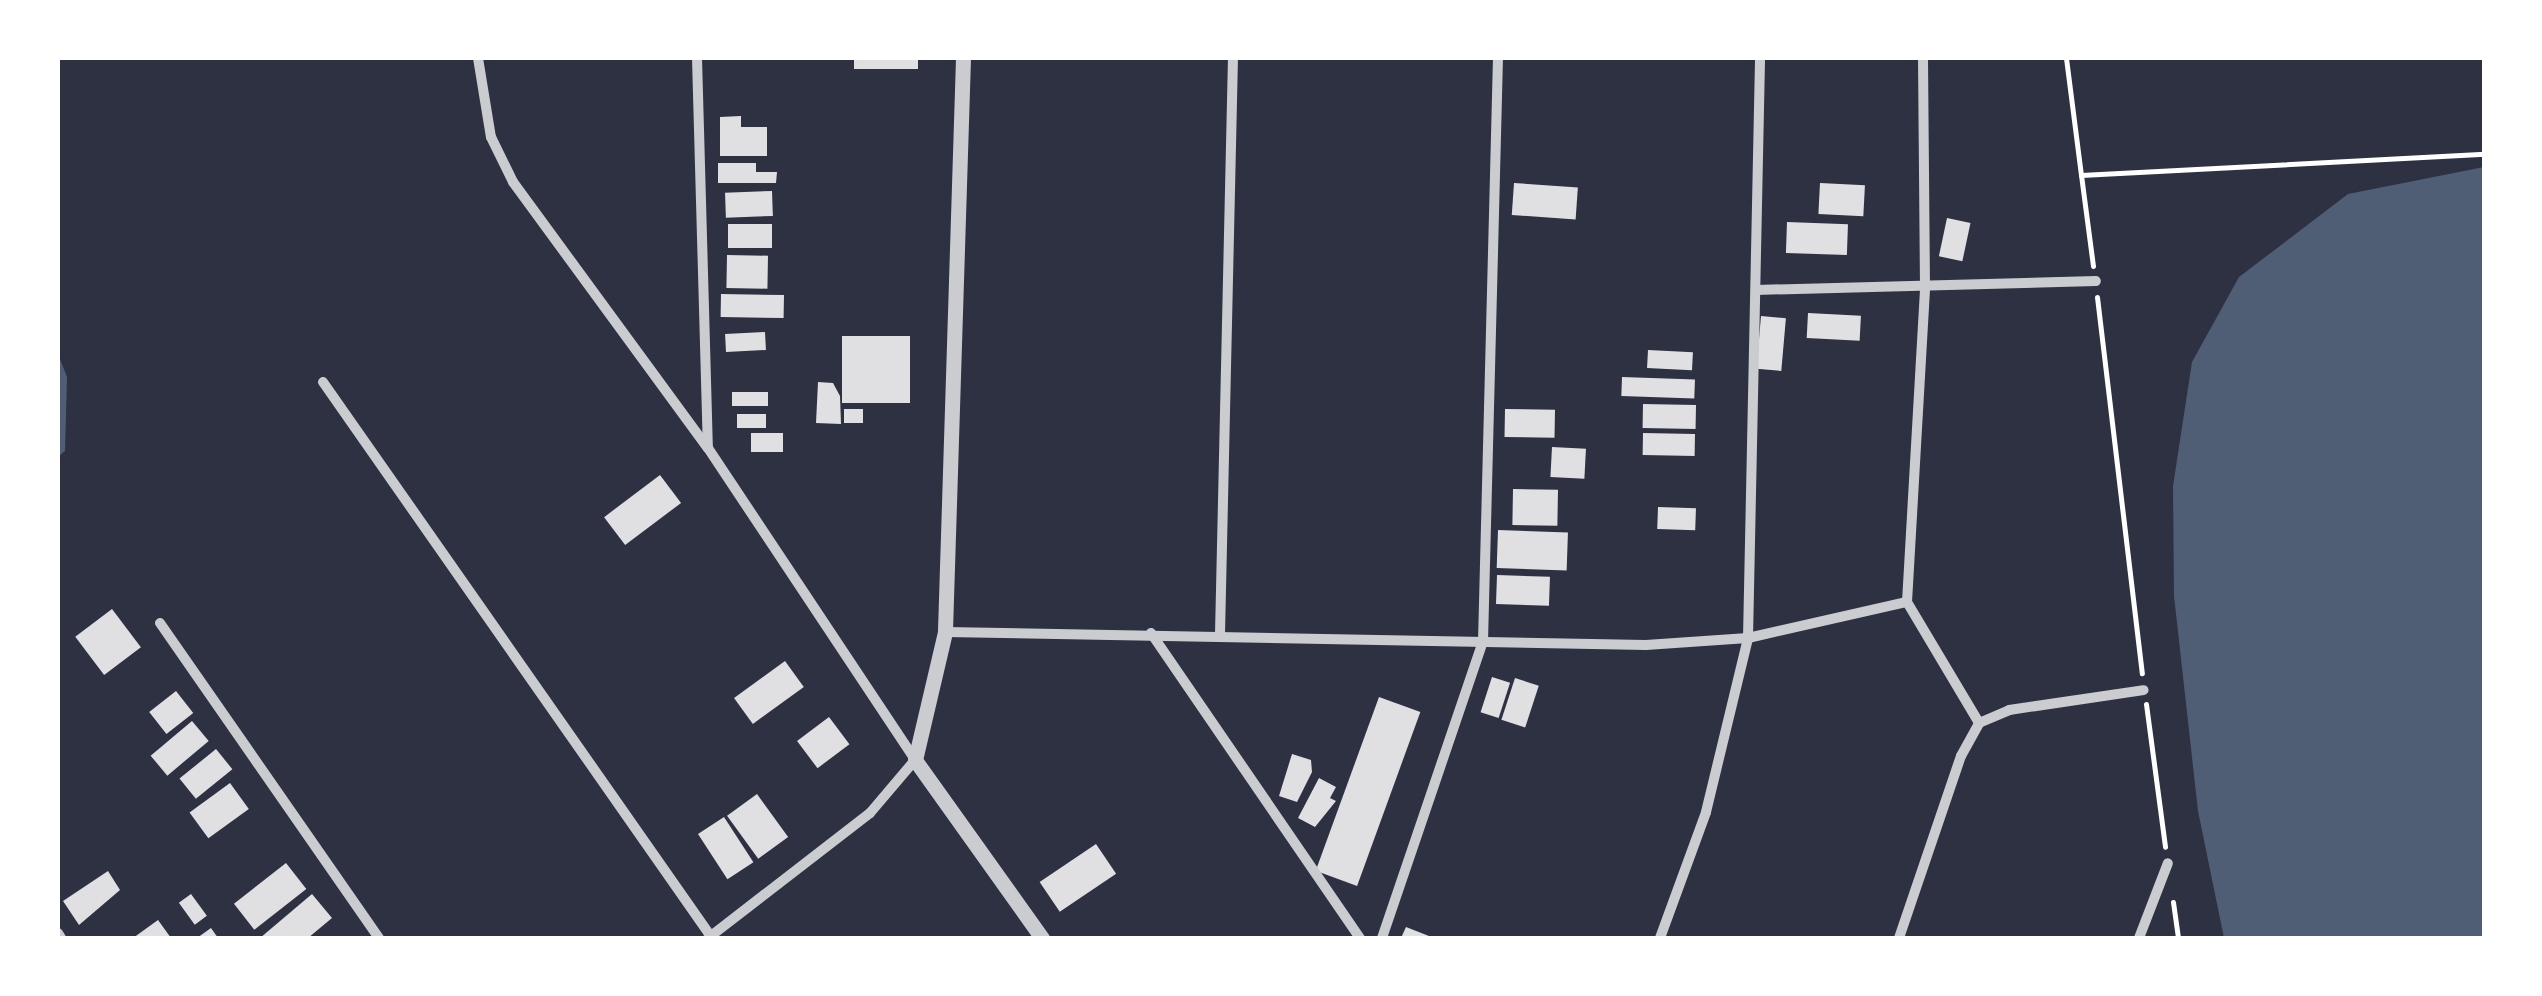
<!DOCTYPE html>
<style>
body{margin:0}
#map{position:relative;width:2542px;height:996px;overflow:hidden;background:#2d3142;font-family:"DejaVu Sans",sans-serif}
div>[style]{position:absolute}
.water>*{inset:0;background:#4f5d75}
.building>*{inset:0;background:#e0e0e3;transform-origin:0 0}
.path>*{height:5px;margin:-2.5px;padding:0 2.5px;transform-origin:2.5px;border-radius:2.5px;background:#fff}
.minor>*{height:10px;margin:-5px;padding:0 5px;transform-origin:5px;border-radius:5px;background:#caccd0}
.tertiary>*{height:15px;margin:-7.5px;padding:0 7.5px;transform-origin:7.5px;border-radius:7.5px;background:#caccd0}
span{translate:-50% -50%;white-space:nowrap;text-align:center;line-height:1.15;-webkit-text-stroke:8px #fff;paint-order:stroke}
.frame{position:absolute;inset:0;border:60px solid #fff;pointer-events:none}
</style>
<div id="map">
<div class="water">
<i style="clip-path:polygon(2484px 167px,2484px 938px,2224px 938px,2198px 811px,2174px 596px,2173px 486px,2192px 362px,2239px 277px,2348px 194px)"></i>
<i style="clip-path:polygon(58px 354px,67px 377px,65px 451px,58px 457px)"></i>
</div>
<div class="building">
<i style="left:854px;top:58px;width:64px;height:11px"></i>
<i style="clip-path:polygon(741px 116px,741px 127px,767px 127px,767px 156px,720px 156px,720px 117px)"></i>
<i style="clip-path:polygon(718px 163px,756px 163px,756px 172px,777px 172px,776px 183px,718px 183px)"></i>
<i style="left:1514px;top:183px;width:64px;height:32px;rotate:4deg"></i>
<i style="left:1820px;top:183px;width:45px;height:31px;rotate:3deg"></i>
<i style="left:772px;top:191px;width:25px;height:47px;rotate:88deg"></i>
<i style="left:1947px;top:218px;width:24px;height:39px;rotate:12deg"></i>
<i style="left:1787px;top:222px;width:61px;height:31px;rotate:2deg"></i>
<i style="left:728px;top:224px;width:44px;height:24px"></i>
<i style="left:727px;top:255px;width:41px;height:33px;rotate:1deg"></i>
<i style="left:721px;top:294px;width:63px;height:23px;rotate:1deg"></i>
<i style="left:1808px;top:313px;width:53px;height:25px;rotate:3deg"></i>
<i style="left:1761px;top:316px;width:25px;height:53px;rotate:5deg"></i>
<i style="left:765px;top:332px;width:18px;height:40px;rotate:87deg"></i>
<i style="left:842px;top:336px;width:68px;height:67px"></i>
<i style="left:1648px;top:350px;width:45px;height:18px;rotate:3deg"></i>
<i style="left:1622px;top:377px;width:73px;height:19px;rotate:2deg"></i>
<i style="clip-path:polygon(818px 382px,833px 383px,840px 396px,841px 424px,816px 423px)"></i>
<i style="left:732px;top:392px;width:36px;height:14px"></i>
<i style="left:1643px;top:404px;width:53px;height:24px;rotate:1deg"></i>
<i style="left:844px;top:409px;width:19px;height:14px"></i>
<i style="left:1505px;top:409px;width:50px;height:28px;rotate:1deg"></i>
<i style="left:737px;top:414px;width:29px;height:14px"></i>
<i style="left:783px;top:433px;width:19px;height:32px;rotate:90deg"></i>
<i style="left:1643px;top:433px;width:52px;height:22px;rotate:1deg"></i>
<i style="left:1552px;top:447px;width:34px;height:30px;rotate:3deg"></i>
<i style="left:660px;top:475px;width:35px;height:70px;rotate:53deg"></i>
<i style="left:1513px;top:489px;width:45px;height:36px;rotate:1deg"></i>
<i style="left:1658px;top:507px;width:38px;height:22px;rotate:2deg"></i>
<i style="left:1498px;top:530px;width:70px;height:38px;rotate:2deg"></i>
<i style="left:1497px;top:575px;width:53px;height:29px;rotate:2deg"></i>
<i style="left:112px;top:609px;width:48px;height:46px;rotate:53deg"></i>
<i style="left:785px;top:661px;width:32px;height:63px;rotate:54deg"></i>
<i style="left:1492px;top:677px;width:19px;height:37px;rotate:18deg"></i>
<i style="left:1515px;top:678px;width:25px;height:44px;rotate:18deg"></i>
<i style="left:176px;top:691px;width:28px;height:34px;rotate:52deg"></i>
<i style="left:1379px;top:697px;width:44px;height:185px;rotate:20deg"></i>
<i style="left:829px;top:717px;width:34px;height:40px;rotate:53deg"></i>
<i style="left:192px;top:721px;width:26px;height:54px;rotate:50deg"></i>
<i style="left:216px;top:749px;width:26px;height:47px;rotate:51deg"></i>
<i style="clip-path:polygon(1292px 754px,1311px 760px,1312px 772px,1297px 802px,1279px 796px)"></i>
<i style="clip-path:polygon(1319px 778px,1336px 787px,1330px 798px,1336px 801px,1315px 827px,1298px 818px)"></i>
<i style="left:230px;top:783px;width:32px;height:50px;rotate:54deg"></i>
<i style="left:757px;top:794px;width:53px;height:37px;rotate:54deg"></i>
<i style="left:724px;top:817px;width:54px;height:31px;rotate:57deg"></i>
<i style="left:1096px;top:844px;width:36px;height:68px;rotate:56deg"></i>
<i style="left:286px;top:863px;width:33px;height:66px;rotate:52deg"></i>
<i style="clip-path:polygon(108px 871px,120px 890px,79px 925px,63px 901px)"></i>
<i style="left:191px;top:894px;width:27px;height:15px;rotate:54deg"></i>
<i style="clip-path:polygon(312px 894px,332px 918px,308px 938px,260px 938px)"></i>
<i style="clip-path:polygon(158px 920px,171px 938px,133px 938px)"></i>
<i style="clip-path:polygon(1406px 927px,1434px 938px,1401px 938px)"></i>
<i style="clip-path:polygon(211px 928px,218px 938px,197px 938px)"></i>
</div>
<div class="path">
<i style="left:2066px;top:58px;width:118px;rotate:82.7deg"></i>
<i style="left:2093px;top:266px;width:92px;rotate:-97.5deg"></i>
<i style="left:2081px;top:175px;width:404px;rotate:-3deg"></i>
<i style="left:2097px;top:297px;width:379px;rotate:83.2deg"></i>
<i style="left:2146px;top:704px;width:144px;rotate:82.4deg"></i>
<i style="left:2173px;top:902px;width:36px;rotate:82deg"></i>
</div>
<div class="minor">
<i style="left:478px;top:58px;width:80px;rotate:80.7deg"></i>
<i style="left:491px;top:137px;width:50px;rotate:63.9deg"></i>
<i style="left:513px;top:182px;width:330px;rotate:53.8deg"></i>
<i style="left:708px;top:448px;width:374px;rotate:56.4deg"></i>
<i style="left:915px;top:760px;width:70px;rotate:130.3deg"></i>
<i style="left:870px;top:813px;width:205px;rotate:142.3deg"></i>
<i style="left:697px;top:58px;width:388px;rotate:88.4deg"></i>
<i style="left:1756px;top:290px;width:340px;rotate:-1.5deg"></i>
<i style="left:323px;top:382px;width:679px;rotate:55.02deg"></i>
<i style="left:1907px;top:602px;width:315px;rotate:-86.7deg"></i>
<i style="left:1925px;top:288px;width:230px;rotate:-90.5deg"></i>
<i style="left:1907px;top:602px;width:141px;rotate:59.2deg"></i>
<i style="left:160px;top:623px;width:384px;rotate:55.2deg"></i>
<i style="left:945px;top:632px;width:701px;rotate:1.06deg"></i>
<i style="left:1646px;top:645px;width:102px;rotate:-3.9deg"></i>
<i style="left:1748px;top:638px;width:163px;rotate:-12.8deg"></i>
<i style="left:1151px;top:633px;width:370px;rotate:55.6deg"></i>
<i style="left:1220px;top:634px;width:576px;rotate:-88.71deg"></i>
<i style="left:58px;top:933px;width:6px;rotate:59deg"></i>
<i style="left:1382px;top:938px;width:313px;rotate:-71.2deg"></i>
<i style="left:1483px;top:642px;width:584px;rotate:-88.53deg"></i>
<i style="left:1660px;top:938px;width:134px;rotate:-69.9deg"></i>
<i style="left:1706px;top:812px;width:179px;rotate:-76.4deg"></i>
<i style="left:1748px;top:638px;width:580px;rotate:-88.81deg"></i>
<i style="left:1899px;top:938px;width:192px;rotate:-71.2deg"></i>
<i style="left:1961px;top:756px;width:38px;rotate:-61deg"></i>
<i style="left:1979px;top:723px;width:33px;rotate:-23deg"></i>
<i style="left:2009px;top:710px;width:136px;rotate:-8.4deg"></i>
<i style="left:2139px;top:938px;width:80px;rotate:-68.9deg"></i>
</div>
<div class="tertiary">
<i style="left:963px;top:58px;width:574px;rotate:91.8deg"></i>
<i style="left:945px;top:632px;width:131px;rotate:103.2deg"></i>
<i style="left:915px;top:760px;width:219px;rotate:54.5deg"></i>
</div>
<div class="frame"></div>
</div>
